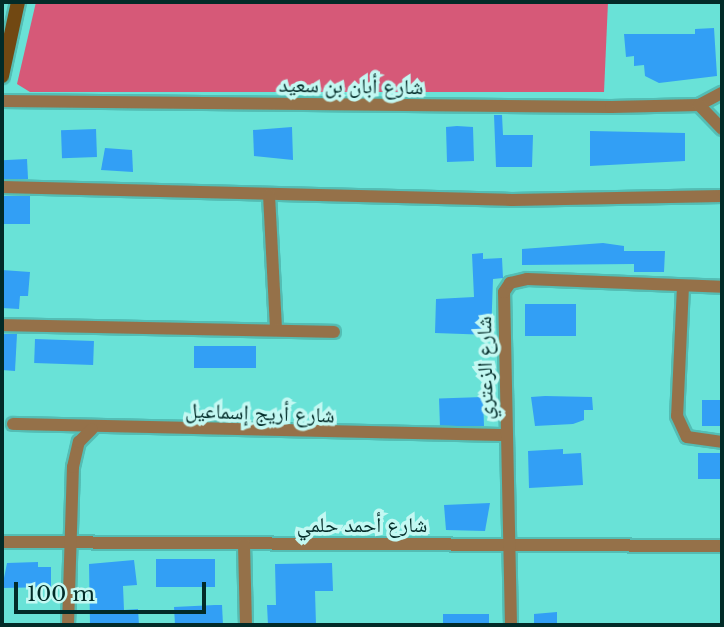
<!DOCTYPE html>
<meta charset="utf-8">
<style>
body{margin:0}
#map{position:relative;width:724px;height:627px;overflow:hidden;background:#69e2d7;font-family:"Libre Baskerville","Noto Naskh Arabic",serif}
div>[style]{position:absolute}
.forest>*{inset:0;background:#d65978}
.building>*{inset:0;background:#329ff5;transform-origin:0 0}
.roads{filter:drop-shadow(2px 0 #54bdb4) drop-shadow(-2px 0 #54bdb4) drop-shadow(0 2px #54bdb4) drop-shadow(0 -2px #54bdb4)}
.street>*{height:12px;margin:-6px;padding:0 6px;transform-origin:6px;border-radius:6px;background:#957149}
.secondary>*{height:14px;margin:-7px;padding:0 7px;transform-origin:7px;border-radius:7px;background:#714812}
span{translate:-50% -50%;white-space:nowrap;text-align:center;line-height:1.15;-webkit-text-stroke:7px #c3f8f2;paint-order:stroke}
.street-label{font-size:21px;color:#022b28}
.frame{position:absolute;inset:0;border:4px solid #022b28;pointer-events:none}
.scale{position:absolute;left:14px;top:582px;width:192px;height:32px;box-sizing:border-box;border:4px solid #022b28;border-top:0;padding-left:9px;font-size:21px;line-height:24px;white-space:nowrap;color:#022b28;-webkit-text-stroke:5px #c3f8f2;paint-order:stroke}
</style>
<div id="map">
<div class="forest">
<i style="clip-path:polygon(36px 2px,608px 2px,604px 92px,30px 92px,17px 84px)"></i>
</div>
<div class="building">
<i style="clip-path:polygon(714px 28px,717px 76px,659px 83px,645px 76px,644px 65px,634px 66px,634px 56px,626px 57px,624px 34px,695px 34px,695px 29px)"></i>
<i style="clip-path:polygon(494px 115px,502px 115px,503px 135px,533px 135px,532px 167px,496px 167px)"></i>
<i style="clip-path:polygon(457px 126px,473px 127px,474px 161px,447px 162px,446px 127px)"></i>
<i style="clip-path:polygon(292px 127px,293px 160px,254px 156px,253px 130px)"></i>
<i style="left:96px;top:129px;width:28px;height:35px;rotate:88deg"></i>
<i style="clip-path:polygon(590px 131px,685px 133px,685px 161px,590px 166px)"></i>
<i style="clip-path:polygon(105px 148px,132px 150px,133px 172px,101px 170px)"></i>
<i style="left:27px;top:159px;width:20px;height:25px;rotate:87deg"></i>
<i style="left:2px;top:196px;width:28px;height:28px"></i>
<i style="clip-path:polygon(603px 243px,624px 246px,624px 251px,665px 251px,664px 272px,634px 272px,634px 264px,522px 265px,522px 249px)"></i>
<i style="clip-path:polygon(483px 253px,483px 259px,502px 258px,503px 278px,493px 279px,491px 335px,435px 333px,436px 299px,474px 297px,472px 254px)"></i>
<i style="clip-path:polygon(2px 270px,30px 272px,28px 296px,20px 296px,19px 309px,2px 308px)"></i>
<i style="left:525px;top:304px;width:51px;height:32px"></i>
<i style="clip-path:polygon(2px 334px,17px 334px,15px 371px,2px 370px)"></i>
<i style="left:35px;top:339px;width:59px;height:24px;rotate:2deg"></i>
<i style="left:194px;top:346px;width:62px;height:22px"></i>
<i style="clip-path:polygon(545px 396px,592px 397px,593px 410px,584px 410px,584px 420px,573px 424px,535px 426px,531px 397px)"></i>
<i style="left:483px;top:397px;width:29px;height:44px;rotate:88deg"></i>
<i style="left:722px;top:400px;width:26px;height:20px;rotate:90deg"></i>
<i style="clip-path:polygon(563px 449px,563px 454px,581px 453px,583px 485px,529px 488px,528px 451px)"></i>
<i style="left:698px;top:453px;width:24px;height:26px"></i>
<i style="clip-path:polygon(490px 503px,485px 531px,446px 530px,444px 505px)"></i>
<i style="left:215px;top:559px;width:28px;height:59px;rotate:90deg"></i>
<i style="clip-path:polygon(134px 560px,137px 585px,123px 586px,124px 610px,138px 609px,139px 625px,90px 625px,89px 564px)"></i>
<i style="clip-path:polygon(38px 562px,38px 567px,51px 567px,51px 587px,2px 588px,7px 563px)"></i>
<i style="clip-path:polygon(332px 563px,333px 591px,315px 591px,316px 625px,268px 625px,267px 605px,276px 605px,275px 564px)"></i>
<i style="clip-path:polygon(215px 605px,222px 605px,223px 625px,175px 625px,174px 607px)"></i>
<i style="clip-path:polygon(557px 612px,557px 625px,534px 625px,534px 614px)"></i>
<i style="left:489px;top:614px;width:11px;height:46px;rotate:90deg"></i>
</div>
<div class="roads">
<div class="street">
<i style="left:2px;top:101px;width:609px;rotate:0.56deg"></i>
<i style="left:611px;top:107px;width:88px;rotate:-1.3deg"></i>
<i style="left:699px;top:105px;width:26px;rotate:-28deg"></i>
<i style="left:699px;top:105px;width:33px;rotate:46deg"></i>
<i style="left:2px;top:187px;width:510px;rotate:1.46deg"></i>
<i style="left:512px;top:200px;width:210px;rotate:-1.1deg"></i>
<i style="left:269px;top:195px;width:135px;rotate:87deg"></i>
<i style="left:683px;top:286px;width:130px;rotate:92.6deg"></i>
<i style="left:677px;top:416px;width:23px;rotate:65deg"></i>
<i style="left:687px;top:437px;width:35px;rotate:8deg"></i>
<i style="left:2px;top:325px;width:332px;rotate:1.2deg"></i>
<i style="left:13px;top:424px;width:493px;rotate:1.3deg"></i>
<i style="left:2px;top:542px;width:720px;rotate:0.32deg"></i>
<i style="left:244px;top:544px;width:81px;rotate:88.6deg"></i>
<i style="left:68px;top:625px;width:158px;rotate:-88.2deg"></i>
<i style="left:73px;top:467px;width:26px;rotate:-77deg"></i>
<i style="left:79px;top:442px;width:18px;rotate:-45deg"></i>
<i style="left:511px;top:625px;width:333px;rotate:-91.2deg"></i>
<i style="left:504px;top:292px;width:11px;rotate:-56deg"></i>
<i style="left:510px;top:283px;width:17px;rotate:-13deg"></i>
<i style="left:527px;top:279px;width:195px;rotate:2.3deg"></i>
</div>
<div class="secondary">
<i style="left:2px;top:76px;width:76px;rotate:-77.8deg"></i>
</div>
</div>
<div class="street-label">
<span style="left:351px;top:86px;rotate:1deg">شارع أبان بن سعيد</span>
<span style="left:485px;top:368px;rotate:-91deg">شارع الزعتري</span>
<span style="left:260px;top:413px;rotate:2deg">شارع أريج إسماعيل</span>
<span style="left:362px;top:525px">شارع أحمد حلمي</span>
</div>
<div class="frame"></div>
<div class="scale">100 m</div>
</div>
